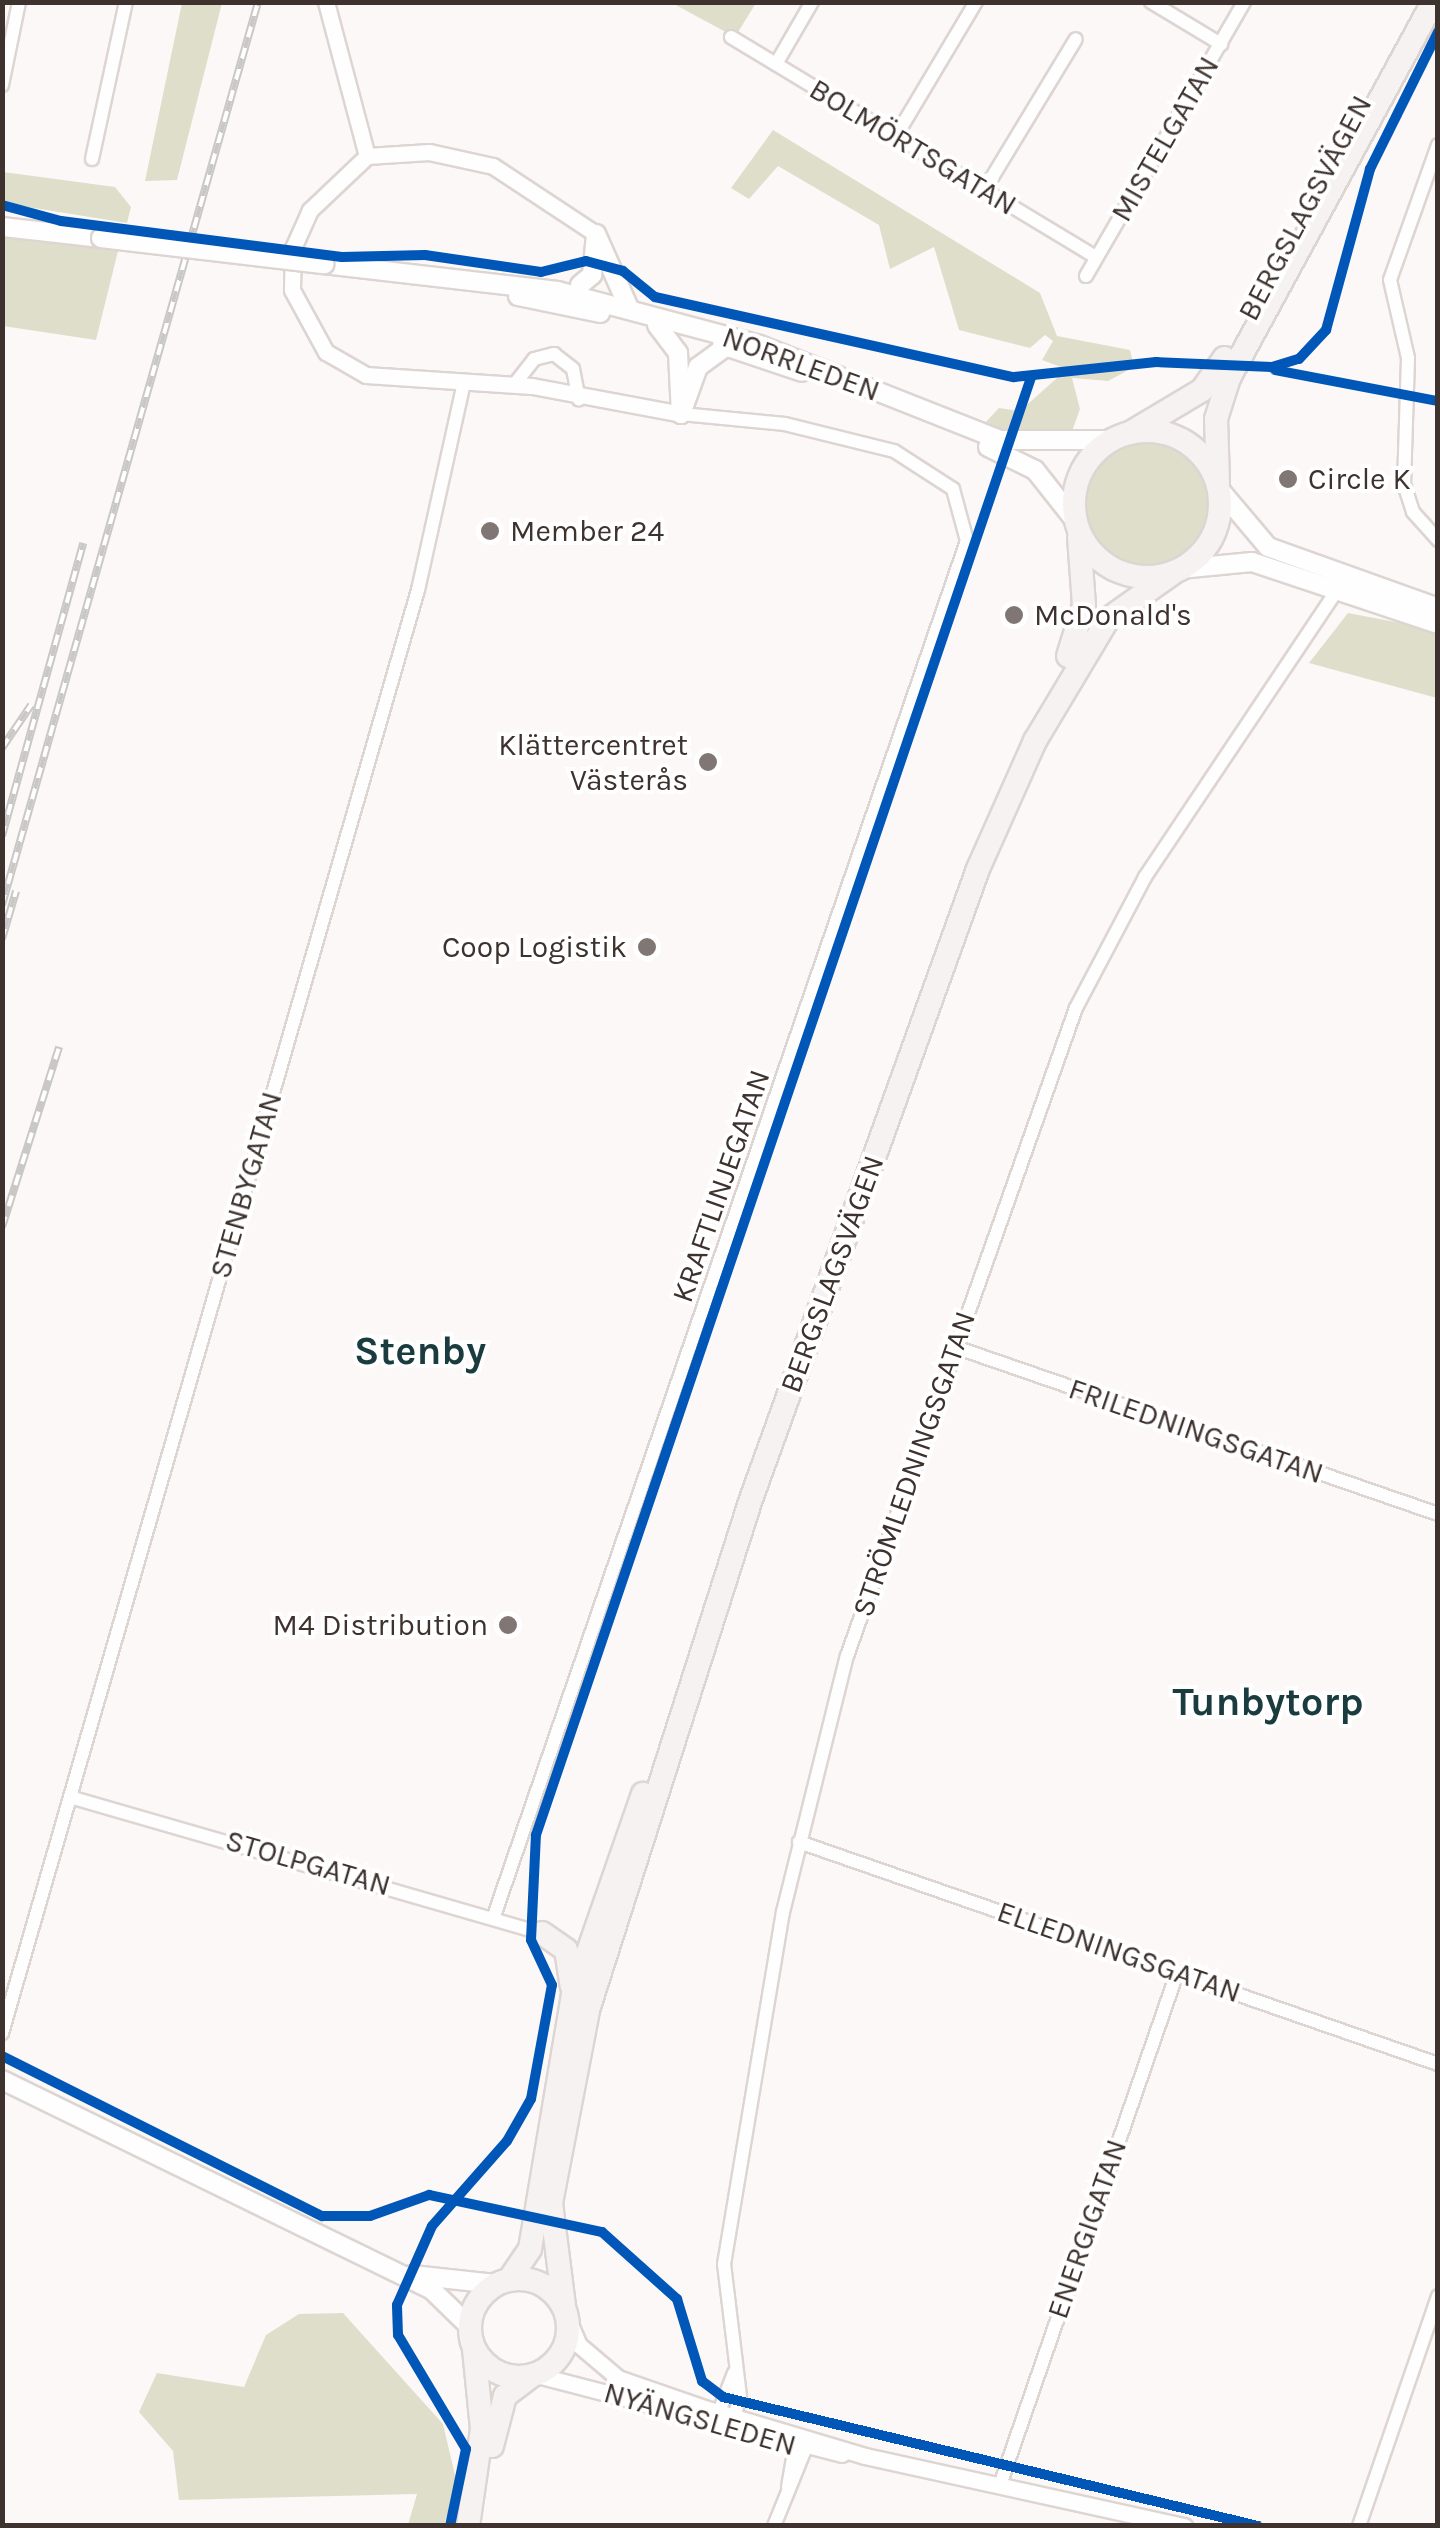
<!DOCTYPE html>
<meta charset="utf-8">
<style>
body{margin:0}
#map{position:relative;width:1440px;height:2528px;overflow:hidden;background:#fcf8f7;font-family:Karla,sans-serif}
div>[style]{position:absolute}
.green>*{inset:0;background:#dfdeca}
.round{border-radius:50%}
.roads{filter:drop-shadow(2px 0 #ddd5d2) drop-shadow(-2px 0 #ddd5d2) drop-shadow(0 2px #ddd5d2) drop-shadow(0 -2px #ddd5d2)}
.minor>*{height:12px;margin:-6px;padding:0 6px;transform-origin:6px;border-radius:6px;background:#fffefe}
.tertiary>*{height:15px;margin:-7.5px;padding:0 7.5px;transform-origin:7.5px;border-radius:7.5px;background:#fffefe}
.secondary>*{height:18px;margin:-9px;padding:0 9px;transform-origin:9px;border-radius:9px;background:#fffefe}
.trunk>*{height:22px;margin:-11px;padding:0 11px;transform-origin:11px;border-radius:11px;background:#f7f2f2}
.trunk>.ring{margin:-11px;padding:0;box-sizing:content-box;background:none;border:22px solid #f7f2f2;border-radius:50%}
.rail>*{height:8px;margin-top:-4px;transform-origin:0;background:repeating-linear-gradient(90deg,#fff 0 11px,#c9c8c7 0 22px);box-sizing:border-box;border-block:2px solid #c9c8c7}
.bridges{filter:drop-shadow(2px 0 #ddd5d2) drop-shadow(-2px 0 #ddd5d2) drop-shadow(0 2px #ddd5d2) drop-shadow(0 -2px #ddd5d2)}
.secondary-bridge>*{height:18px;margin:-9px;padding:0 9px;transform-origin:9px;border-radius:9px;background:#fffefe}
.cycleway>*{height:10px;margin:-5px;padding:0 5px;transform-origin:5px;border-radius:5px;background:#0057b8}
.dots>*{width:28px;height:28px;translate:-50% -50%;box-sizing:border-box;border:5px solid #fff;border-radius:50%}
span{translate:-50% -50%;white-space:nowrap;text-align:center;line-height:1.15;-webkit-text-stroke:8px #fff;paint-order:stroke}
.street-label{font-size:30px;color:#3d322d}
.poi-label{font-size:30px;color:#3d322d}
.left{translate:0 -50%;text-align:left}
.right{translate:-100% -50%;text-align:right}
.district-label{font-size:40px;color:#1a3c3e;font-weight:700}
.frame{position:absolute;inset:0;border:5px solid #3d322d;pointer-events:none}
</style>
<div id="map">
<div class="green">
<i style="clip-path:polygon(182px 3px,222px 3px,177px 180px,145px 181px)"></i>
<i style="clip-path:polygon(672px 3px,756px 3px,735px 37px)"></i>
<i style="clip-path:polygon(773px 130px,1040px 293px,1057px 336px,1130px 350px,1134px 367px,1108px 381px,1072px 378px,1080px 409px,1070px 437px,1030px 440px,983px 425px,999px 408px,1020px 411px,1057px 378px,1061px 367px,1042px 360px,1053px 341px,1045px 335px,1030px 348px,959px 330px,934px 247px,890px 269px,879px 225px,778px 166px,749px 199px,731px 188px)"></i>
<i style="clip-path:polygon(3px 172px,115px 187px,131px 207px,127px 223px,3px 203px)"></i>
<i style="clip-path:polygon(2px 234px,119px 247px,96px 340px,3px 326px)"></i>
<i class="round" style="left:1081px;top:438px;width:132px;height:132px"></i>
<i style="clip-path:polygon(1348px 613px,1437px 630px,1437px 698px,1309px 663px)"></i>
<i style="clip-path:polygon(343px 2313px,443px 2424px,457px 2484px,444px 2525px,408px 2525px,417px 2494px,179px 2500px,173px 2451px,139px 2412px,157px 2373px,244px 2387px,266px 2335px,299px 2314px)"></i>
</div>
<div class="roads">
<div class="minor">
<i style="left:1151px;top:2px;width:82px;rotate:31deg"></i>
<i style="left:731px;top:37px;width:425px;rotate:31.1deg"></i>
<i style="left:776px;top:64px;width:72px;rotate:-59.9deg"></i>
<i style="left:2px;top:85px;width:85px;rotate:-78.4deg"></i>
<i style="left:896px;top:136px;width:156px;rotate:-59.2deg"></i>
<i style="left:1438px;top:145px;width:143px;rotate:109.6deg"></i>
<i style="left:1390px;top:280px;width:80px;rotate:77deg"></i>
<i style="left:1408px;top:358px;width:126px;rotate:91.8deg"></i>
<i style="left:1404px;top:484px;width:29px;rotate:72deg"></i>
<i style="left:1413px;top:512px;width:38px;rotate:48deg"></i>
<i style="left:92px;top:159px;width:161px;rotate:-77.8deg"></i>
<i style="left:985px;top:189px;width:175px;rotate:-58.8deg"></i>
<i style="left:1086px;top:276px;width:316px;rotate:-60deg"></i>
<i style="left:514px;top:385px;width:33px;rotate:-52deg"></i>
<i style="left:534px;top:359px;width:21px;rotate:-14deg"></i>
<i style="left:554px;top:354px;width:24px;rotate:38deg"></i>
<i style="left:573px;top:369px;width:31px;rotate:79deg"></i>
<i style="left:955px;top:1347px;width:511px;rotate:19.07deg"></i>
<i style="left:73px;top:1798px;width:488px;rotate:16.1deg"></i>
<i style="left:799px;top:1842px;width:676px;rotate:19.16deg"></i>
<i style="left:494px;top:1916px;width:1454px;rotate:-71.02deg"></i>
<i style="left:967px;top:541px;width:54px;rotate:-105.1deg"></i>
<i style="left:953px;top:489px;width:70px;rotate:-147.2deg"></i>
<i style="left:894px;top:451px;width:112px;rotate:-166.1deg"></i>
<i style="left:785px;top:424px;width:104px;rotate:-174.5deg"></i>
<i style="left:2px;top:2033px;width:1502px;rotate:-73.92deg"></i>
<i style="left:418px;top:590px;width:212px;rotate:-77.5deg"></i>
<i style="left:717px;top:2417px;width:47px;rotate:-68.9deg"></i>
<i style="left:733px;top:2422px;width:27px;rotate:-75deg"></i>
<i style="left:740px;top:2396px;width:133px;rotate:-96.9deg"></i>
<i style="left:724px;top:2264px;width:357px;rotate:-80.5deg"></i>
<i style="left:783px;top:1912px;width:264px;rotate:-76deg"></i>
<i style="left:847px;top:1656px;width:687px;rotate:-70.54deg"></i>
<i style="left:1076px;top:1008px;width:148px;rotate:-62.2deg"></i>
<i style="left:1145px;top:877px;width:345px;rotate:-56.2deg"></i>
<i style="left:1000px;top:2485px;width:542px;rotate:-70.93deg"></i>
<i style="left:788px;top:2487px;width:53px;rotate:-80.2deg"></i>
<i style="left:774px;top:2526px;width:93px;rotate:-67.9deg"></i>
<i style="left:1359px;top:2526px;width:243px;rotate:-71deg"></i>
</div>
<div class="tertiary">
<i style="left:326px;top:2px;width:159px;rotate:75.1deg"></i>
<i style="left:596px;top:234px;width:123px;rotate:-146.6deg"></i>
<i style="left:493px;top:166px;width:66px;rotate:-167.7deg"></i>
<i style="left:429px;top:152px;width:62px;rotate:176.3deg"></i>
<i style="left:367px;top:156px;width:79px;rotate:136.5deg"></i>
<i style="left:310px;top:210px;width:42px;rotate:114.1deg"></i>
<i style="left:293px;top:248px;width:42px;rotate:91.4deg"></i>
<i style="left:292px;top:290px;width:71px;rotate:61.3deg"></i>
<i style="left:326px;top:352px;width:46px;rotate:29.9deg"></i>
<i style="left:366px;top:375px;width:166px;rotate:3.8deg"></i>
<i style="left:532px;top:386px;width:152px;rotate:10.6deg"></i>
<i style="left:567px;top:2317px;width:30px;rotate:67deg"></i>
<i style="left:579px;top:2345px;width:51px;rotate:40.2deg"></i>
<i style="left:618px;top:2378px;width:91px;rotate:19.2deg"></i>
<i style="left:704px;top:2408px;width:168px;rotate:16.6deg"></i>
<i style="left:865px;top:2456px;width:327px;rotate:12.4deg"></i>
<i style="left:537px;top:2375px;width:315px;rotate:14.5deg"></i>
</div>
<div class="secondary">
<i style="left:2px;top:227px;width:100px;rotate:6.3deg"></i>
<i style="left:596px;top:234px;width:81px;rotate:66deg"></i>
<i style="left:324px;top:264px;width:235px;rotate:6.6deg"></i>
<i style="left:557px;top:291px;width:210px;rotate:14.9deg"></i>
<i style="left:760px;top:345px;width:258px;rotate:21.6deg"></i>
<i style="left:1000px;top:440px;width:112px"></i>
<i style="left:580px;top:285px;width:16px;rotate:-40deg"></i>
<i style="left:592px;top:275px;width:41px;rotate:-84.4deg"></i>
<i style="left:518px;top:296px;width:84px;rotate:11.7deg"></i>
<i style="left:657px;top:325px;width:35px;rotate:53deg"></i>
<i style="left:678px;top:353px;width:61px;rotate:87.2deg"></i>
<i style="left:722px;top:345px;width:84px;rotate:18.6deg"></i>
<i style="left:681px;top:414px;width:50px;rotate:-70.1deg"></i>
<i style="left:698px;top:367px;width:36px;rotate:-36deg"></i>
<i style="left:988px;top:447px;width:52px;rotate:26.1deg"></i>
<i style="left:1035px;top:470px;width:66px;rotate:51.7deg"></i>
<i style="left:1219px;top:489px;width:76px;rotate:49.8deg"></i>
<i style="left:1268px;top:547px;width:181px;rotate:19.7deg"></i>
<i style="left:1180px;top:569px;width:72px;rotate:-5.6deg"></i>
<i style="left:1252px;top:562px;width:196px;rotate:18.4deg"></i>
<i style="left:2px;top:2080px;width:477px;rotate:26deg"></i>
<i style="left:431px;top:2289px;width:53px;rotate:44.2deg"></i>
<i style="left:412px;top:2275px;width:84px;rotate:6.1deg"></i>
</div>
<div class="trunk">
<i class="ring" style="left:1074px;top:431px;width:124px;height:124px"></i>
<i style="left:1130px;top:433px;width:84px;rotate:-30.8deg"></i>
<i style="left:1202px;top:390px;width:39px;rotate:-55deg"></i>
<i style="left:1218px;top:482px;width:63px;rotate:-91.8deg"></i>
<i style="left:1216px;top:419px;width:43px;rotate:-72.4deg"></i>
<i style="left:1229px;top:378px;width:428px;rotate:-61.5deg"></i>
<i style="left:1068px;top:656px;width:53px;rotate:-72.6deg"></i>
<i style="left:1084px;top:605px;width:68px;rotate:-94.2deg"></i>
<i style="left:542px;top:1933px;width:29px;rotate:35deg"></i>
<i style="left:566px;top:1950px;width:36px;rotate:81deg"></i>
<i class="ring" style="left:470px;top:2279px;width:76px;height:76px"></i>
<i style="left:509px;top:2280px;width:37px;rotate:-56deg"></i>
<i style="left:530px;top:2249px;width:258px;rotate:-80.4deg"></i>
<i style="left:573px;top:1995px;width:213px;rotate:-70.8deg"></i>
<i style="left:564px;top:2306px;width:104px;rotate:-97.2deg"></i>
<i style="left:551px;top:2203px;width:197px;rotate:-79.1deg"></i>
<i style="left:588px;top:2010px;width:533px;rotate:-72.31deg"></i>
<i style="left:750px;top:1502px;width:673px;rotate:-70.19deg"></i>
<i style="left:978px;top:869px;width:140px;rotate:-66deg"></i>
<i style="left:1035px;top:741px;width:142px;rotate:-59.1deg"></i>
<i style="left:1108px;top:619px;width:80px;rotate:-35.3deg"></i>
<i style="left:492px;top:2446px;width:52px;rotate:-75.4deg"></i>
<i style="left:505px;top:2396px;width:30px;rotate:-37deg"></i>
<i style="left:468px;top:2526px;width:98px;rotate:-81.8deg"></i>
<i style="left:482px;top:2429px;width:80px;rotate:-95.7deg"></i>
</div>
</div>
<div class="rail">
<i style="left:2px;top:748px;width:52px;rotate:-56deg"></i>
<i style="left:2px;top:836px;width:304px;rotate:-74.5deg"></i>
<i style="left:2px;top:905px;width:939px;rotate:-74.17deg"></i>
<i style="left:2px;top:939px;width:50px;rotate:-73.7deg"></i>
<i style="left:2px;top:1227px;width:189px;rotate:-72.4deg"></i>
</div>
<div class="bridges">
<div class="secondary-bridge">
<i style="left:101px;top:238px;width:225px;rotate:6.7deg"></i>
</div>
</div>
<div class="cycleway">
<i style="left:2px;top:205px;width:61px;rotate:15.2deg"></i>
<i style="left:61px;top:221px;width:283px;rotate:7.3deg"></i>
<i style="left:342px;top:257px;width:83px;rotate:-1.4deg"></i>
<i style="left:425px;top:255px;width:117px;rotate:8.3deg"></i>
<i style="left:541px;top:272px;width:46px;rotate:-13.7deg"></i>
<i style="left:586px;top:261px;width:38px;rotate:15deg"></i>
<i style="left:623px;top:271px;width:41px;rotate:39.1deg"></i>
<i style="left:655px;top:297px;width:368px;rotate:12.6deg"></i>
<i style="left:1014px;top:377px;width:143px;rotate:-6deg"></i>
<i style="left:1156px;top:362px;width:116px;rotate:2.5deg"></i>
<i style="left:1272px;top:367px;width:28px;rotate:-17deg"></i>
<i style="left:1299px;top:359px;width:40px;rotate:-47deg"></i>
<i style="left:1326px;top:330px;width:167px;rotate:-74.7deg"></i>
<i style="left:1370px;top:169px;width:153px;rotate:-63.6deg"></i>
<i style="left:1275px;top:370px;width:166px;rotate:10.8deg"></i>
<i style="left:2px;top:2056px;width:358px;rotate:26.6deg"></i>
<i style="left:322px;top:2216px;width:48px"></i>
<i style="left:370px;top:2216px;width:63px;rotate:-19.6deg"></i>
<i style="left:429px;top:2195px;width:177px;rotate:12.1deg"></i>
<i style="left:602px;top:2232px;width:101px;rotate:41.8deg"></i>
<i style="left:677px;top:2299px;width:86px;rotate:73deg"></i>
<i style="left:702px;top:2381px;width:26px;rotate:37deg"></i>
<i style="left:723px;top:2397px;width:550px;rotate:13.56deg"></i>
<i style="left:450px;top:2526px;width:79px;rotate:-78.3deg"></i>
<i style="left:466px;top:2449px;width:133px;rotate:-120.8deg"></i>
<i style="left:398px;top:2335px;width:30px;rotate:-92deg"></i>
<i style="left:397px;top:2305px;width:86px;rotate:-66.1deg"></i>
<i style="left:432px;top:2226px;width:113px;rotate:-48.6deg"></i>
<i style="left:507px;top:2141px;width:48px;rotate:-60.3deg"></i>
<i style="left:531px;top:2099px;width:116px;rotate:-79.6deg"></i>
<i style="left:552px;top:1985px;width:50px;rotate:-115deg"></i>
<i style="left:531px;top:1940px;width:105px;rotate:-87.3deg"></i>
<i style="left:536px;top:1835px;width:1539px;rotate:-71.24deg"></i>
</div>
<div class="dots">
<i style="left:1288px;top:479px;background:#807774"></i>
<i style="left:490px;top:531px;background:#807774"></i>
<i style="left:1014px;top:615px;background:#807774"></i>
<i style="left:708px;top:762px;background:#807774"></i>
<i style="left:647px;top:947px;background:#807774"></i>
<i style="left:508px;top:1625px;background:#807774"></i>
</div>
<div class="street-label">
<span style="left:1165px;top:139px;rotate:-60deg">MISTELGATAN</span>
<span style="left:913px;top:147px;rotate:31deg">BOLMÖRTSGATAN</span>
<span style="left:1305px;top:208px;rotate:-62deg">BERGSLAGSVÄGEN</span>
<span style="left:801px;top:364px;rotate:20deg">NORRLEDEN</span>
<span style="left:246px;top:1185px;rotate:-74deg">STENBYGATAN</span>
<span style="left:721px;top:1186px;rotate:-71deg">KRAFTLINJEGATAN</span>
<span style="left:832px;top:1274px;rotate:-70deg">BERGSLAGSVÄGEN</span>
<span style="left:1196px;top:1431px;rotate:19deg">FRILEDNINGSGATAN</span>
<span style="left:914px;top:1464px;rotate:-71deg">STRÖMLEDNINGSGATAN</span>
<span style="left:308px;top:1863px;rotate:16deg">STOLPGATAN</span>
<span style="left:1119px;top:1952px;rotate:19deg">ELLEDNINGSGATAN</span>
<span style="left:1087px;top:2229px;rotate:-71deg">ENERGIGATAN</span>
<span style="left:700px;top:2419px;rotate:16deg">NYÄNGSLEDEN</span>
</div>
<div class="poi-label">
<span class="left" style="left:1308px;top:479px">Circle K</span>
<span class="left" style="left:510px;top:531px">Member 24</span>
<span class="left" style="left:1034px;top:615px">McDonald's</span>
<span class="right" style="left:688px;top:762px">Klättercentret<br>Västerås</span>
<span class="right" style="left:627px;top:947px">Coop Logistik</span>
<span class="right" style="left:488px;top:1625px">M4 Distribution</span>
</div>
<div class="district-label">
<span style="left:420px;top:1351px">Stenby</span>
<span style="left:1268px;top:1702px">Tunbytorp</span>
</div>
<div class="frame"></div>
</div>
